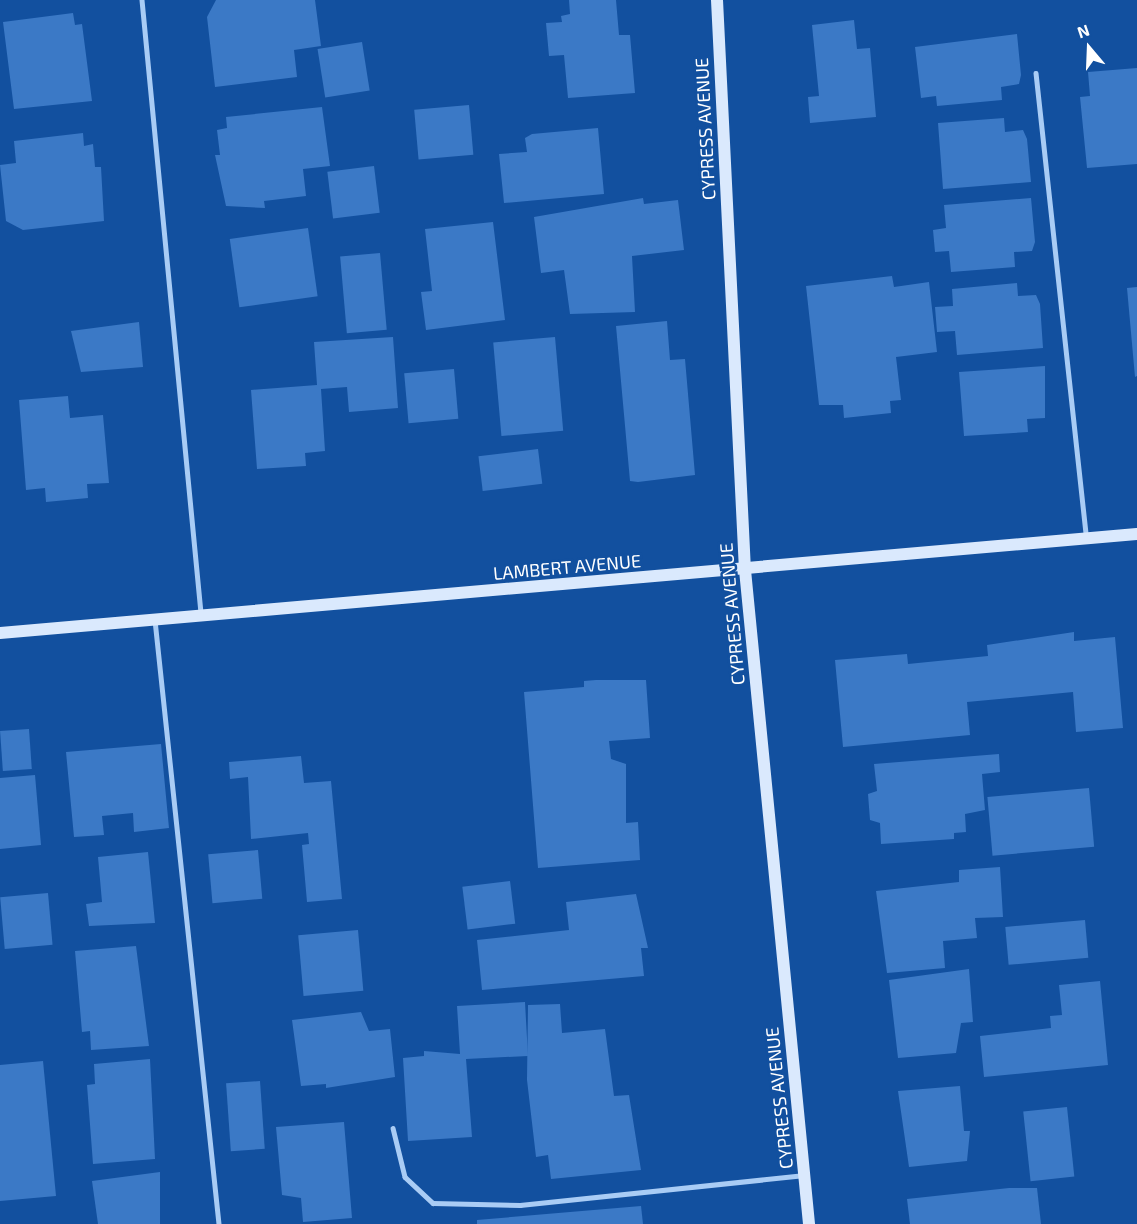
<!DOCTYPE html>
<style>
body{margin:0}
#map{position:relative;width:1137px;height:1224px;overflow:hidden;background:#12509f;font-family:"Exo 2",sans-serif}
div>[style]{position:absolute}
.building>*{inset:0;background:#3b79c6;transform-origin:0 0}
.lane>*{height:4.5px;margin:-2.25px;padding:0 2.25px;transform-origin:2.25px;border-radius:2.25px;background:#a9ccf5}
.secondary>*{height:12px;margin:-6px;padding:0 6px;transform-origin:6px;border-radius:6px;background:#dae9fd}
span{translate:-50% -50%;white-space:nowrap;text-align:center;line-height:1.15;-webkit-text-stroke:5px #12509f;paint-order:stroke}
.street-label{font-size:18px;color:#fff}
.north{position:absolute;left:1059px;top:18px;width:60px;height:60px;-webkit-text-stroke:4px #12509f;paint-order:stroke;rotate:341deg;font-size:16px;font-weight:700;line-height:24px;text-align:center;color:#fff}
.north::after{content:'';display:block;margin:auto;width:21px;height:27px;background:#fff;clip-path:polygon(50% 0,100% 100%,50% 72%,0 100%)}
</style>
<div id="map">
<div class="building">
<i style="clip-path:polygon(216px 0,315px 0,321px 46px,294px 50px,297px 77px,215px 87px,207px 17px)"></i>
<i style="clip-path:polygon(569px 0,616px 0,619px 35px,630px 35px,635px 93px,568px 98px,564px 55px,549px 56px,546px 23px,562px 22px,561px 16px,570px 14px)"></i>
<i style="clip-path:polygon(73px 13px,75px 25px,82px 24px,92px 101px,14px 109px,3px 22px)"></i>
<i style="clip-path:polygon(854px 20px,857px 49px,870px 48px,876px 117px,810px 123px,808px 97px,819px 96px,812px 25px)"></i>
<i style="clip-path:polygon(1017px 34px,1021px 75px,1019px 84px,1001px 87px,1002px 100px,937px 106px,936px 96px,921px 98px,915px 47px)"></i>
<i style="left:362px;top:42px;width:49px;height:45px;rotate:81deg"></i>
<i style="clip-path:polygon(1137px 68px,1137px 164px,1087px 168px,1080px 97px,1090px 96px,1088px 72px)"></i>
<i style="left:469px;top:105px;width:50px;height:55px;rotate:85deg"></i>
<i style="clip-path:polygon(322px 107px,330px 166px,303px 169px,306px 196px,264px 201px,265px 208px,226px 206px,215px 155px,220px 155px,217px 130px,227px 128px,226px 117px)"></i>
<i style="clip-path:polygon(1004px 118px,1005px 132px,1023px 130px,1027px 139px,1031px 182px,943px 189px,938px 123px)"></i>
<i style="clip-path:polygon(598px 128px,604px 194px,504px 203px,499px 154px,527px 152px,525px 138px,532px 134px)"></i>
<i style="clip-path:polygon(83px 133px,84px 146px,93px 144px,95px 167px,101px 167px,104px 221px,23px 230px,6px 221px,0 165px,16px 163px,14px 141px)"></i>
<i style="left:374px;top:166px;width:47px;height:47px;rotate:83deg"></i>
<i style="clip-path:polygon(643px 198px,644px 204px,678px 200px,684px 250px,632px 256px,635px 312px,570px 314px,564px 270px,541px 273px,534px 217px)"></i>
<i style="clip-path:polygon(1031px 198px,1035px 242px,1032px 251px,1014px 252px,1015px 267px,951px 272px,949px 251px,935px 252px,933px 230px,946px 228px,944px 205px)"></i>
<i style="clip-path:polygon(493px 222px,505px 320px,426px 330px,421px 292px,432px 291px,425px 229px)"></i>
<i style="left:308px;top:228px;width:69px;height:79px;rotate:82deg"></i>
<i style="left:380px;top:253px;width:77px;height:40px;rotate:85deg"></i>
<i style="clip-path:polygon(892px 276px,894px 287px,929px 282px,937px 352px,896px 357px,901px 400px,890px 401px,891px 413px,844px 418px,843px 405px,819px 405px,806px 286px)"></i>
<i style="clip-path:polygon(1017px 283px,1018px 296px,1036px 295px,1040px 304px,1043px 348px,957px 355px,955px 331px,937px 332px,935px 307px,953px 306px,952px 289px)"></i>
<i style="clip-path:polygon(1137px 287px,1137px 376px,1135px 377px,1127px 288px)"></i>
<i style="clip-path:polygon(667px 321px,670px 360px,685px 359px,695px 475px,638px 482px,630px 481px,616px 326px)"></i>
<i style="clip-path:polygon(139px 322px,143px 367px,81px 372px,71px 331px)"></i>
<i style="clip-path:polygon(393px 337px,398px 408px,349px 412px,347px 387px,321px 389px,325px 451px,305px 453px,306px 466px,257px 469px,251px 390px,317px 385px,314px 342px)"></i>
<i style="left:555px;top:337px;width:94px;height:62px;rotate:85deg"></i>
<i style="clip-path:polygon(1045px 366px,1045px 418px,1027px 419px,1028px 432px,964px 436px,959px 372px)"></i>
<i style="left:454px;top:369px;width:50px;height:50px;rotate:85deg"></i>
<i style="clip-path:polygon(68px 396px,70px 418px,103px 415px,109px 483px,87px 484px,88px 498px,46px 502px,45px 488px,26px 490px,19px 400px)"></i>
<i style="left:538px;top:449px;width:35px;height:60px;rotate:83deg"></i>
<i style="clip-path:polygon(1074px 632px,1074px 641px,1115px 637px,1123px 728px,1076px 732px,1073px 692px,967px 702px,970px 735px,843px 747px,835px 660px,907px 654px,908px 664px,988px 656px,987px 645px)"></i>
<i style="clip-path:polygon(596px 680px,646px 680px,650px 738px,609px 741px,611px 759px,626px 764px,626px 823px,638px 822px,640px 860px,538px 868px,524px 692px,584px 687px,584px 681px)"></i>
<i style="left:29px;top:729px;width:40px;height:29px;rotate:86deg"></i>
<i style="clip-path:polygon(161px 744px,169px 828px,134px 832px,133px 813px,102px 816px,104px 835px,74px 837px,66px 752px)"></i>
<i style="clip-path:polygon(999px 754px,1000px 772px,982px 774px,985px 810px,965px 814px,966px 832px,954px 833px,954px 839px,881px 844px,880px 823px,870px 820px,868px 794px,877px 791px,874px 764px)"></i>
<i style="clip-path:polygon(301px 756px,304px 783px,331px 781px,342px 899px,307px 902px,302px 845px,309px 844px,308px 833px,251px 839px,248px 777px,230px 779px,229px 762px)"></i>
<i style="clip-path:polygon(35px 775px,41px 845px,0 849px,0 778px)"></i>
<i style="left:1089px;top:788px;width:59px;height:102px;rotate:85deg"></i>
<i style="left:258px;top:850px;width:49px;height:50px;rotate:85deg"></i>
<i style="clip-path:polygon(148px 852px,155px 923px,89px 926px,86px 904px,102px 902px,98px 857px)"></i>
<i style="clip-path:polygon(1000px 867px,1003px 917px,975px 918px,977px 938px,943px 941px,945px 968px,887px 973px,876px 891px,959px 882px,959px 870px)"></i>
<i style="left:510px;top:881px;width:43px;height:48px;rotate:83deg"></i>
<i style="left:48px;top:893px;width:52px;height:48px;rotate:85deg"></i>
<i style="clip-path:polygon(636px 894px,648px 948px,641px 948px,644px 976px,482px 990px,477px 940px,569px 930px,566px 902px)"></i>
<i style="left:1085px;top:920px;width:38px;height:80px;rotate:85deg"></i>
<i style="left:358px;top:930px;width:61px;height:60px;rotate:85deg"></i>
<i style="clip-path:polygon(136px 946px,149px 1046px,91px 1050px,90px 1031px,82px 1032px,75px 951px)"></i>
<i style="clip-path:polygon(969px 969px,973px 1022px,961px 1023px,956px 1053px,898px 1058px,889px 980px)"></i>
<i style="clip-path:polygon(1100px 981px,1108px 1065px,984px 1077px,980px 1036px,1051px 1028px,1050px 1016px,1062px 1015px,1059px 985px)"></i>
<i style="clip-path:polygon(525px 1002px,528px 1056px,466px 1059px,472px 1137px,408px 1141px,403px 1058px,424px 1056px,424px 1051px,460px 1054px,457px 1006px)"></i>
<i style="clip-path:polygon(560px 1004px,562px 1033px,605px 1029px,614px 1096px,629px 1095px,641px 1170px,551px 1179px,548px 1155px,536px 1157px,527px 1080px,528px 1005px)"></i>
<i style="clip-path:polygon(361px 1012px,369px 1031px,390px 1029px,395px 1077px,326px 1088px,326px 1084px,301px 1086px,292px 1020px)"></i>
<i style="clip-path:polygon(150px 1059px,155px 1159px,93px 1164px,87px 1085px,95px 1084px,94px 1064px)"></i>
<i style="clip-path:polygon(43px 1061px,56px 1196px,0 1201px,0 1065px)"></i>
<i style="left:260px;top:1081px;width:68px;height:34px;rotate:86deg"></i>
<i style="clip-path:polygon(960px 1086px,964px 1131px,970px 1131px,967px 1161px,909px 1167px,898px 1091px)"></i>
<i style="left:1067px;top:1107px;width:70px;height:44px;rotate:84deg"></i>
<i style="clip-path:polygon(344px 1122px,352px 1218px,303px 1222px,301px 1198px,282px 1195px,276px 1127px)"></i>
<i style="clip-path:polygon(160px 1172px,160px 1224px,98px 1224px,92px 1181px)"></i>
<i style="clip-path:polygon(1009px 1188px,1037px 1188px,1041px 1224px,910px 1224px,907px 1199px)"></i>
<i style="clip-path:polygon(641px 1206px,643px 1224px,477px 1224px,477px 1220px)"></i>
</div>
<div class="lane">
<i style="left:142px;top:0;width:616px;rotate:84.5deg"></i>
<i style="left:1036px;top:73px;width:466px;rotate:83.8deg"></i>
<i style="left:155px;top:620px;width:607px;rotate:83.95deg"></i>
<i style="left:393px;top:1128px;width:50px;rotate:76.2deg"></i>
<i style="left:405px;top:1177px;width:38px;rotate:43deg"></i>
<i style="left:433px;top:1203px;width:87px;rotate:1.3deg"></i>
<i style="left:520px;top:1205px;width:286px;rotate:-6deg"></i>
</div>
<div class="secondary">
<i style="left:717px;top:0;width:571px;rotate:87.19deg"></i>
<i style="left:745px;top:570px;width:657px;rotate:84.41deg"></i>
<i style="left:0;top:633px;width:1141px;rotate:-4.98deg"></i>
</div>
<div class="street-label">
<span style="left:705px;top:129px;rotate:-93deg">CYPRESS AVENUE</span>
<span style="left:567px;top:567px;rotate:-5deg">LAMBERT AVENUE</span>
<span style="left:732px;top:614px;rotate:-95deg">CYPRESS AVENUE</span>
<span style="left:779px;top:1098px;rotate:-96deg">CYPRESS AVENUE</span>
</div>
<div class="north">N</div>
</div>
